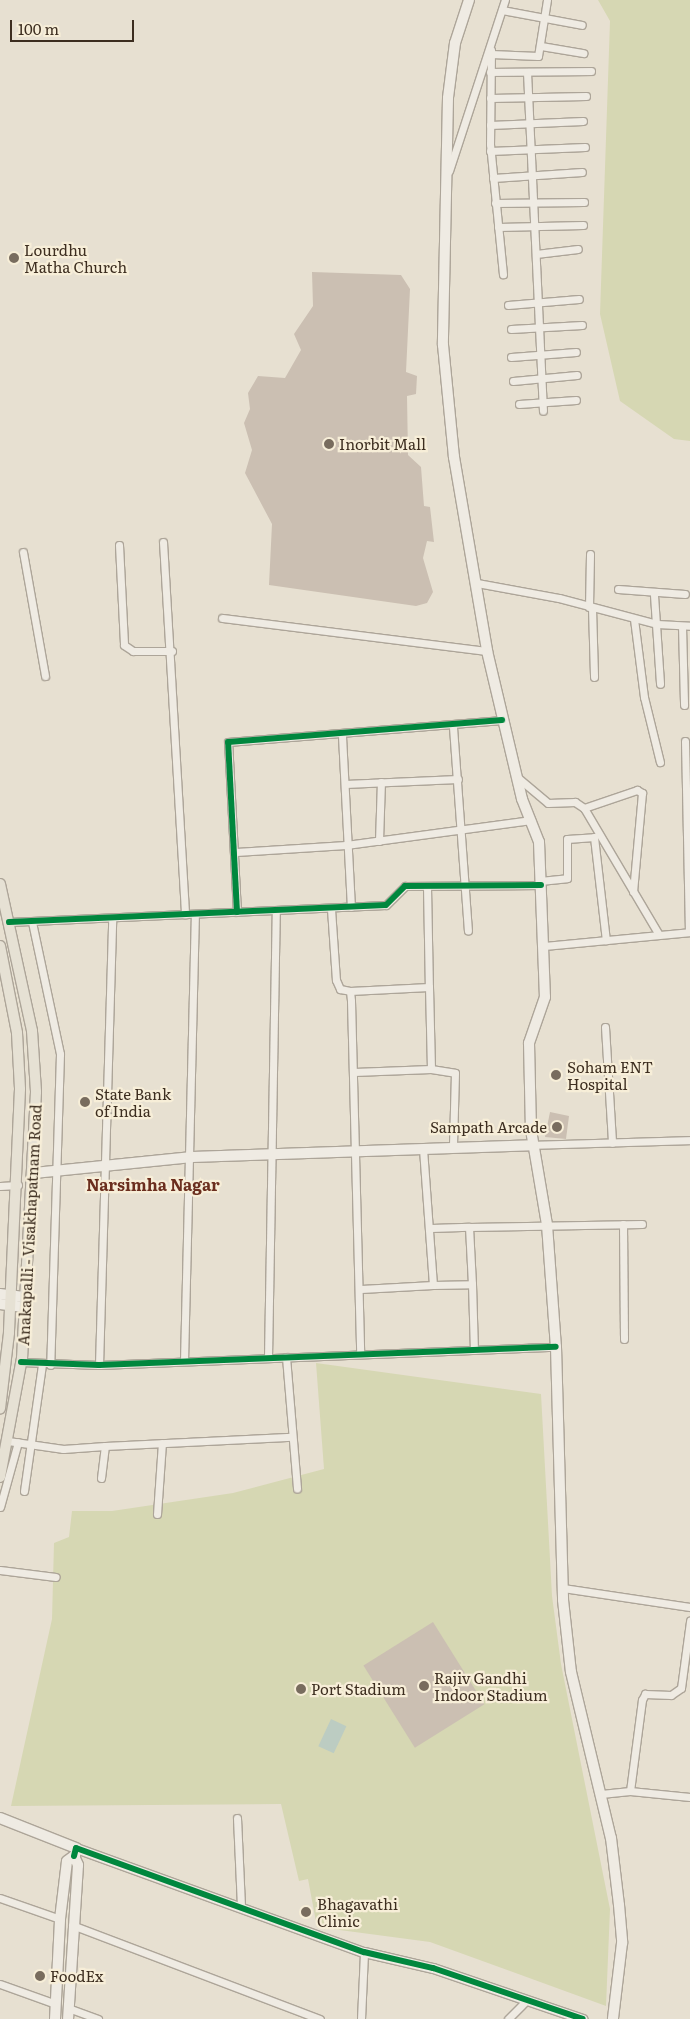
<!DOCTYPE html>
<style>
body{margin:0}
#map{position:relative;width:690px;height:2019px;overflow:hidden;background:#e7e0d1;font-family:Literata,serif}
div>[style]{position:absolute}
.green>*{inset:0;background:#d6d7b3}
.water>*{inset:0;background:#bcccc2;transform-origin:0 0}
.building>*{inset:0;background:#cbbfb2;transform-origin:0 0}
.roads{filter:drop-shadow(1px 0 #ada599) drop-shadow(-1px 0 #ada599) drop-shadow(0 1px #ada599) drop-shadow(0 -1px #ada599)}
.minor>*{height:7px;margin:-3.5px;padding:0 3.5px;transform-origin:3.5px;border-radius:3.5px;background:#efebe3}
.tertiary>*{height:9px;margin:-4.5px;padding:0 4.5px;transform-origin:4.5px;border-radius:4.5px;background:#efebe3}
.secondary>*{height:10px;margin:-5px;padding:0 5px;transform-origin:5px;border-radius:5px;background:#efebe3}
.primary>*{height:10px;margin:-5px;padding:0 5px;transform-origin:5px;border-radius:5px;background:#e6e1d4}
.cycleway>*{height:6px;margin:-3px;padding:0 3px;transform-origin:3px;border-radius:3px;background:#00873e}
.dots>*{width:14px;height:14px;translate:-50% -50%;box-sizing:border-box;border:2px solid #f7eed8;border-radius:50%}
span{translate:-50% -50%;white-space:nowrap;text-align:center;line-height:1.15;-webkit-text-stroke:4.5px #f7eed8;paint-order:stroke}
.poi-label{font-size:15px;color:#3d2e20}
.left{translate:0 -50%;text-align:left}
.right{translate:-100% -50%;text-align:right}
.street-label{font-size:15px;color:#3d2e20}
.neighbourhood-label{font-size:16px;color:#6b2e1e;font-weight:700}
.scale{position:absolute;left:10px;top:20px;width:124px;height:22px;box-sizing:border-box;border:2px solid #3d2e20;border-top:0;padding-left:6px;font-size:15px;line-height:18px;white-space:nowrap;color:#3d2e20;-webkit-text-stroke:4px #f7eed8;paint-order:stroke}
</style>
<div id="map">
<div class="green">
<i style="clip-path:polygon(598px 0,690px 0,690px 441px,674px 439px,620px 401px,600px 314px,610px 21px)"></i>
<i style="clip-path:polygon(316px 1363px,541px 1394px,552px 1596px,561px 1664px,610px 1909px,606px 2006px,430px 1942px,317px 1927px,308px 1879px,299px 1881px,281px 1804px,11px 1806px,52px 1619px,54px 1543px,69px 1537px,72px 1511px,112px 1511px,233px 1493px,324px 1469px)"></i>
</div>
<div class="water">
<i style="left:331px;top:1719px;width:17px;height:30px;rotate:25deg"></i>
</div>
<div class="building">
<i style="clip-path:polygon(312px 272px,401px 275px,410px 289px,406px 372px,417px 376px,416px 394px,407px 396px,408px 455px,421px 467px,424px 506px,430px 507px,434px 542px,427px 541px,423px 558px,433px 592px,427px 603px,416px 606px,269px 585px,272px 524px,245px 473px,252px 450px,244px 423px,250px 409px,248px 393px,258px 376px,285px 378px,301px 350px,294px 334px,313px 306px)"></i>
<i style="clip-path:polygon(550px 1112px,569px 1116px,566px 1139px,545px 1137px)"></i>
<i style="left:433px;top:1622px;width:97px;height:82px;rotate:58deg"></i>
</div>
<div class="roads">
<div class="minor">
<i style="left:502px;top:10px;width:81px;rotate:10.6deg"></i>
<i style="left:541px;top:46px;width:43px;rotate:9.5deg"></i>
<i style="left:491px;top:50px;width:94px;rotate:90.6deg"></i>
<i style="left:490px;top:144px;width:131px;rotate:84.3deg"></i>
<i style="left:491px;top:54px;width:47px;rotate:2.4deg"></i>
<i style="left:538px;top:56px;width:57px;rotate:-80.9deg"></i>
<i style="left:490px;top:72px;width:101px;rotate:-0.6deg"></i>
<i style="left:527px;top:72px;width:339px;rotate:87.3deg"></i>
<i style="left:490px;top:98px;width:96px;rotate:-1.2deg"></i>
<i style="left:490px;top:125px;width:93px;rotate:-2.5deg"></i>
<i style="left:490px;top:151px;width:95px;rotate:-2.4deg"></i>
<i style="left:449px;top:171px;width:180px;rotate:-71.9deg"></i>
<i style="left:493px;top:178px;width:89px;rotate:-3.9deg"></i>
<i style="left:495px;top:203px;width:89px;rotate:-0.6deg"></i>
<i style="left:498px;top:227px;width:85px;rotate:-1.3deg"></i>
<i style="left:536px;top:254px;width:42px;rotate:-6.8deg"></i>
<i style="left:508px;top:305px;width:71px;rotate:-4.8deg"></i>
<i style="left:511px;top:329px;width:71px;rotate:-3.2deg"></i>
<i style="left:511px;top:357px;width:65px;rotate:-4.4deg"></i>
<i style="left:513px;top:381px;width:64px;rotate:-5.4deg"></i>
<i style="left:519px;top:404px;width:57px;rotate:-4deg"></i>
<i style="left:163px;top:542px;width:373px;rotate:86.6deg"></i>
<i style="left:119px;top:545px;width:100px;rotate:87.1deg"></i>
<i style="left:124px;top:645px;width:11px;rotate:34deg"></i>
<i style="left:133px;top:651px;width:39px"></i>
<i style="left:23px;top:552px;width:126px;rotate:79.9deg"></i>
<i style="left:477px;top:583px;width:83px;rotate:10.4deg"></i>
<i style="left:559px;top:598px;width:101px;rotate:14.9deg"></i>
<i style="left:657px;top:624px;width:33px;rotate:3deg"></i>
<i style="left:618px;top:589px;width:67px;rotate:4.3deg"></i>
<i style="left:654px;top:595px;width:89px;rotate:86.1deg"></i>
<i style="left:589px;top:607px;width:53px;rotate:-88.9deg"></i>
<i style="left:592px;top:608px;width:69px;rotate:88.3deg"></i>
<i style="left:222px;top:618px;width:267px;rotate:7.1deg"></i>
<i style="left:634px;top:619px;width:79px;rotate:82.7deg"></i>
<i style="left:644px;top:697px;width:67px;rotate:76.2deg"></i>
<i style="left:682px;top:626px;width:79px;rotate:88.5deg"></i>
<i style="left:453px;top:727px;width:204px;rotate:85.8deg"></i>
<i style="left:342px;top:736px;width:171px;rotate:87deg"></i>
<i style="left:685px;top:741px;width:191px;rotate:88.8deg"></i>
<i style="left:517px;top:777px;width:40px;rotate:40deg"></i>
<i style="left:548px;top:803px;width:27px;rotate:-2deg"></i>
<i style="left:575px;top:802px;width:11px;rotate:34deg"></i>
<i style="left:584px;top:808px;width:147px;rotate:59.4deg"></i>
<i style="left:345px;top:784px;width:113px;rotate:-2.5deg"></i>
<i style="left:584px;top:808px;width:56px;rotate:-18.8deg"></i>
<i style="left:637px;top:790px;width:6px;rotate:31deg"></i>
<i style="left:642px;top:793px;width:99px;rotate:95.2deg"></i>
<i style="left:379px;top:841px;width:59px;rotate:-88.1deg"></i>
<i style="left:236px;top:852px;width:110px;rotate:-3.6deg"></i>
<i style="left:346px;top:845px;width:187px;rotate:-7.7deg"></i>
<i style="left:540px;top:881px;width:27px;rotate:-6deg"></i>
<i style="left:567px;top:878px;width:39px;rotate:-90deg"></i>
<i style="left:567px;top:839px;width:27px;rotate:-4deg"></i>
<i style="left:594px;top:837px;width:104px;rotate:83.4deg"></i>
<i style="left:427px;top:887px;width:100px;rotate:88.9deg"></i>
<i style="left:331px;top:909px;width:71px;rotate:86deg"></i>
<i style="left:336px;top:980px;width:10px;rotate:66deg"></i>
<i style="left:340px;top:989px;width:10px;rotate:11deg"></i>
<i style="left:350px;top:991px;width:10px;rotate:84deg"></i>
<i style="left:351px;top:1001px;width:351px;rotate:88.5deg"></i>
<i style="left:237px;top:912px;width:170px;rotate:-93deg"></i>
<i style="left:228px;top:742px;width:275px;rotate:-4.6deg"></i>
<i style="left:9px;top:922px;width:377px;rotate:-2.6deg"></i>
<i style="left:386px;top:905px;width:27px;rotate:-45deg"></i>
<i style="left:405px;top:886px;width:136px;rotate:-0.4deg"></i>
<i style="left:32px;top:922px;width:135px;rotate:78deg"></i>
<i style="left:60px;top:1054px;width:311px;rotate:91.8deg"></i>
<i style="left:545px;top:946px;width:146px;rotate:-5.5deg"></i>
<i style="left:350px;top:991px;width:79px;rotate:-2.9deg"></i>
<i style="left:429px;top:987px;width:82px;rotate:88.6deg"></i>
<i style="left:605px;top:1027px;width:116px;rotate:86.5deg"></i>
<i style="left:354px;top:1072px;width:77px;rotate:-2.2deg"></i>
<i style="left:431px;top:1069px;width:24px;rotate:9deg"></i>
<i style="left:455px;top:1073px;width:73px;rotate:91.6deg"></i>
<i style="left:532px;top:1145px;width:158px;rotate:-1.8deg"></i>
<i style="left:0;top:1186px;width:18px;rotate:-3deg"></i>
<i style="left:623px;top:1224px;width:115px;rotate:89.5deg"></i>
<i style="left:469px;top:1227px;width:173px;rotate:-1deg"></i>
<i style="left:431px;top:1228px;width:38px;rotate:-2deg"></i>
<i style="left:469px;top:1227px;width:57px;rotate:87deg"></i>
<i style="left:433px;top:1285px;width:39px;rotate:-1deg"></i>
<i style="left:472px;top:1284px;width:66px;rotate:88.3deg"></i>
<i style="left:361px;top:1289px;width:72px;rotate:-3.2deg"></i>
<i style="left:433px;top:1285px;width:137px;rotate:-94.2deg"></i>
<i style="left:286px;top:1357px;width:132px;rotate:85.2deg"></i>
<i style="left:268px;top:1358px;width:448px;rotate:-89deg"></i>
<i style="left:184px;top:1361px;width:447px;rotate:-88.6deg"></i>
<i style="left:21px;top:1362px;width:78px;rotate:2.2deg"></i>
<i style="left:99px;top:1365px;width:457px;rotate:-2.3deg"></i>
<i style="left:99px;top:1365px;width:445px;rotate:-88.3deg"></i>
<i style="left:8px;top:1441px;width:56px;rotate:8.3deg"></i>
<i style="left:63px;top:1449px;width:42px;rotate:-4.1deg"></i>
<i style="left:101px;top:1478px;width:32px;rotate:-83deg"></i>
<i style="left:105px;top:1446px;width:187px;rotate:-2.8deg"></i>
<i style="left:24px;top:1491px;width:127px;rotate:-81.9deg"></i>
<i style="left:0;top:1507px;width:67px;rotate:-74.5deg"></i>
<i style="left:157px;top:1514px;width:71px;rotate:-86deg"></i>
<i style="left:0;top:1570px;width:56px;rotate:7.1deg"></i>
<i style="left:563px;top:1588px;width:128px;rotate:8.5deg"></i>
<i style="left:630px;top:1791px;width:92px;rotate:-82.5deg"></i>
<i style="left:642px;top:1700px;width:7px;rotate:-63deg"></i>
<i style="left:645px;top:1694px;width:26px;rotate:2deg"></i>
<i style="left:671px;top:1695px;width:12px;rotate:-35deg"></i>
<i style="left:681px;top:1688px;width:68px;rotate:-82.3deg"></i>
<i style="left:601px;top:1794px;width:29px;rotate:-6deg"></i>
<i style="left:630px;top:1791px;width:60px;rotate:5.7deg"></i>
<i style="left:237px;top:1818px;width:88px;rotate:87.4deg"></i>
<i style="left:0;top:1898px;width:64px;rotate:19.3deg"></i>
<i style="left:72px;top:1925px;width:265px;rotate:20.8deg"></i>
<i style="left:0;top:1984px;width:59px;rotate:19.7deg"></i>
<i style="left:68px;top:2008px;width:32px;rotate:20deg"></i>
<i style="left:361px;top:2019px;width:67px;rotate:-87.4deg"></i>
<i style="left:508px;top:2019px;width:25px;rotate:-45deg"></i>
</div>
<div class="tertiary">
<i style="left:75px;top:1855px;width:7px;rotate:-82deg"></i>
<i style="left:76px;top:1848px;width:306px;rotate:19.9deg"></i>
<i style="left:364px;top:1952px;width:71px;rotate:13.1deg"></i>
<i style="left:433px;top:1968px;width:158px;rotate:18.8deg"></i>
</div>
<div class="secondary">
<i style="left:469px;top:0;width:45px;rotate:108deg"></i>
<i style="left:455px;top:43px;width:55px;rotate:97.3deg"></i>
<i style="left:448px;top:98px;width:247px;rotate:91.2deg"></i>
<i style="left:443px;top:345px;width:113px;rotate:84.4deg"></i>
<i style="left:454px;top:457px;width:197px;rotate:80.3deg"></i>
<i style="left:487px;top:651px;width:152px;rotate:76.7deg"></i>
<i style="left:522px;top:799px;width:46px;rotate:68.4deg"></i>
<i style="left:539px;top:842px;width:155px;rotate:87.8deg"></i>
<i style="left:545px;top:997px;width:49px;rotate:109.2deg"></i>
<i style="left:529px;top:1043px;width:87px;rotate:88.7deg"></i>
<i style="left:531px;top:1130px;width:96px;rotate:80.4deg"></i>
<i style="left:547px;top:1225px;width:122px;rotate:85.8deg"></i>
<i style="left:556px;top:1347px;width:253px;rotate:88.4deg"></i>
<i style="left:563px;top:1600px;width:72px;rotate:83.7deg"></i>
<i style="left:571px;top:1672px;width:171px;rotate:76.5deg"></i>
<i style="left:611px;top:1838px;width:67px;rotate:83.2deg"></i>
<i style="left:619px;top:1905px;width:38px;rotate:85deg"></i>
<i style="left:622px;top:1943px;width:77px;rotate:96.8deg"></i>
<i style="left:34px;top:1173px;width:159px;rotate:-5.8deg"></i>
<i style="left:192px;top:1157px;width:340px;rotate:-2deg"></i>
<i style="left:0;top:1294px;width:26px;rotate:7deg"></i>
<i style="left:0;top:1304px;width:26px;rotate:7deg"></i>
<i style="left:0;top:1818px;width:82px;rotate:21.5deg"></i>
<i style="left:55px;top:2019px;width:100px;rotate:-87.1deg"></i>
<i style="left:60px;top:1919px;width:58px;rotate:-83.1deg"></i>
<i style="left:67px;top:1861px;width:9px;rotate:-36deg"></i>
<i style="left:74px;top:1856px;width:10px;rotate:66deg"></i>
<i style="left:78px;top:1865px;width:154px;rotate:93.7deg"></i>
</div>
<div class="primary">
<i style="left:0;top:884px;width:150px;rotate:77.7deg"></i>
<i style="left:32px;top:1031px;width:61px;rotate:86.2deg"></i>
<i style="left:36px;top:1092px;width:266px;rotate:93deg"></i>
<i style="left:22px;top:1358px;width:121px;rotate:100.5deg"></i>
<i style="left:0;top:946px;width:89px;rotate:78.9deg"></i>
<i style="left:17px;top:1033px;width:56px;rotate:86.9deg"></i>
<i style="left:20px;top:1089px;width:244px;rotate:92.6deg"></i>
<i style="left:9px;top:1333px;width:76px;rotate:96.8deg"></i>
</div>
</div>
<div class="cycleway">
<i style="left:237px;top:912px;width:170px;rotate:-93deg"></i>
<i style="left:228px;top:742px;width:275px;rotate:-4.6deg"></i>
<i style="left:9px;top:922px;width:377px;rotate:-2.6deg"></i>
<i style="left:386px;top:905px;width:27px;rotate:-45deg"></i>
<i style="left:405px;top:886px;width:136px;rotate:-0.4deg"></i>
<i style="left:21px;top:1362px;width:78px;rotate:2.2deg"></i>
<i style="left:99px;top:1365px;width:457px;rotate:-2.3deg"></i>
<i style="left:74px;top:1856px;width:8px;rotate:-76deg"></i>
<i style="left:76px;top:1848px;width:306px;rotate:19.9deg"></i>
<i style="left:364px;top:1952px;width:71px;rotate:13.1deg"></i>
<i style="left:433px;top:1968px;width:158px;rotate:18.8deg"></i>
</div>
<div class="dots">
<i style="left:14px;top:258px;background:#786c5e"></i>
<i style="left:329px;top:444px;background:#786c5e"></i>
<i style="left:556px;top:1075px;background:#786c5e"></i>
<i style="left:85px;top:1102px;background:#786c5e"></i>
<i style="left:557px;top:1127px;background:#786c5e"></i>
<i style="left:424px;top:1686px;background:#786c5e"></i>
<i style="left:301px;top:1689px;background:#786c5e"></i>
<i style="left:306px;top:1912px;background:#786c5e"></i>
<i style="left:40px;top:1976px;background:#786c5e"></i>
</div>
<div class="poi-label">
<span class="left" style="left:24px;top:258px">Lourdhu<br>Matha Church</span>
<span class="left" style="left:339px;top:444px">Inorbit Mall</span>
<span class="left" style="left:567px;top:1075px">Soham ENT<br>Hospital</span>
<span class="left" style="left:95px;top:1102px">State Bank<br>of India</span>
<span class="right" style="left:547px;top:1127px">Sampath Arcade</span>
<span class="left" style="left:434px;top:1686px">Rajiv Gandhi<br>Indoor Stadium</span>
<span class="left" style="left:311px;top:1689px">Port Stadium</span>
<span class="left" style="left:317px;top:1912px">Bhagavathi<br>Clinic</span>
<span class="left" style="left:50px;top:1976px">FoodEx</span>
</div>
<div class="street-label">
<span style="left:29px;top:1225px;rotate:-87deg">Anakapalli - Visakhapatnam Road</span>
</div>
<div class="neighbourhood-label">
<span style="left:153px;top:1184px">Narsimha Nagar</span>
</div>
<div class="scale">100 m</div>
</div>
